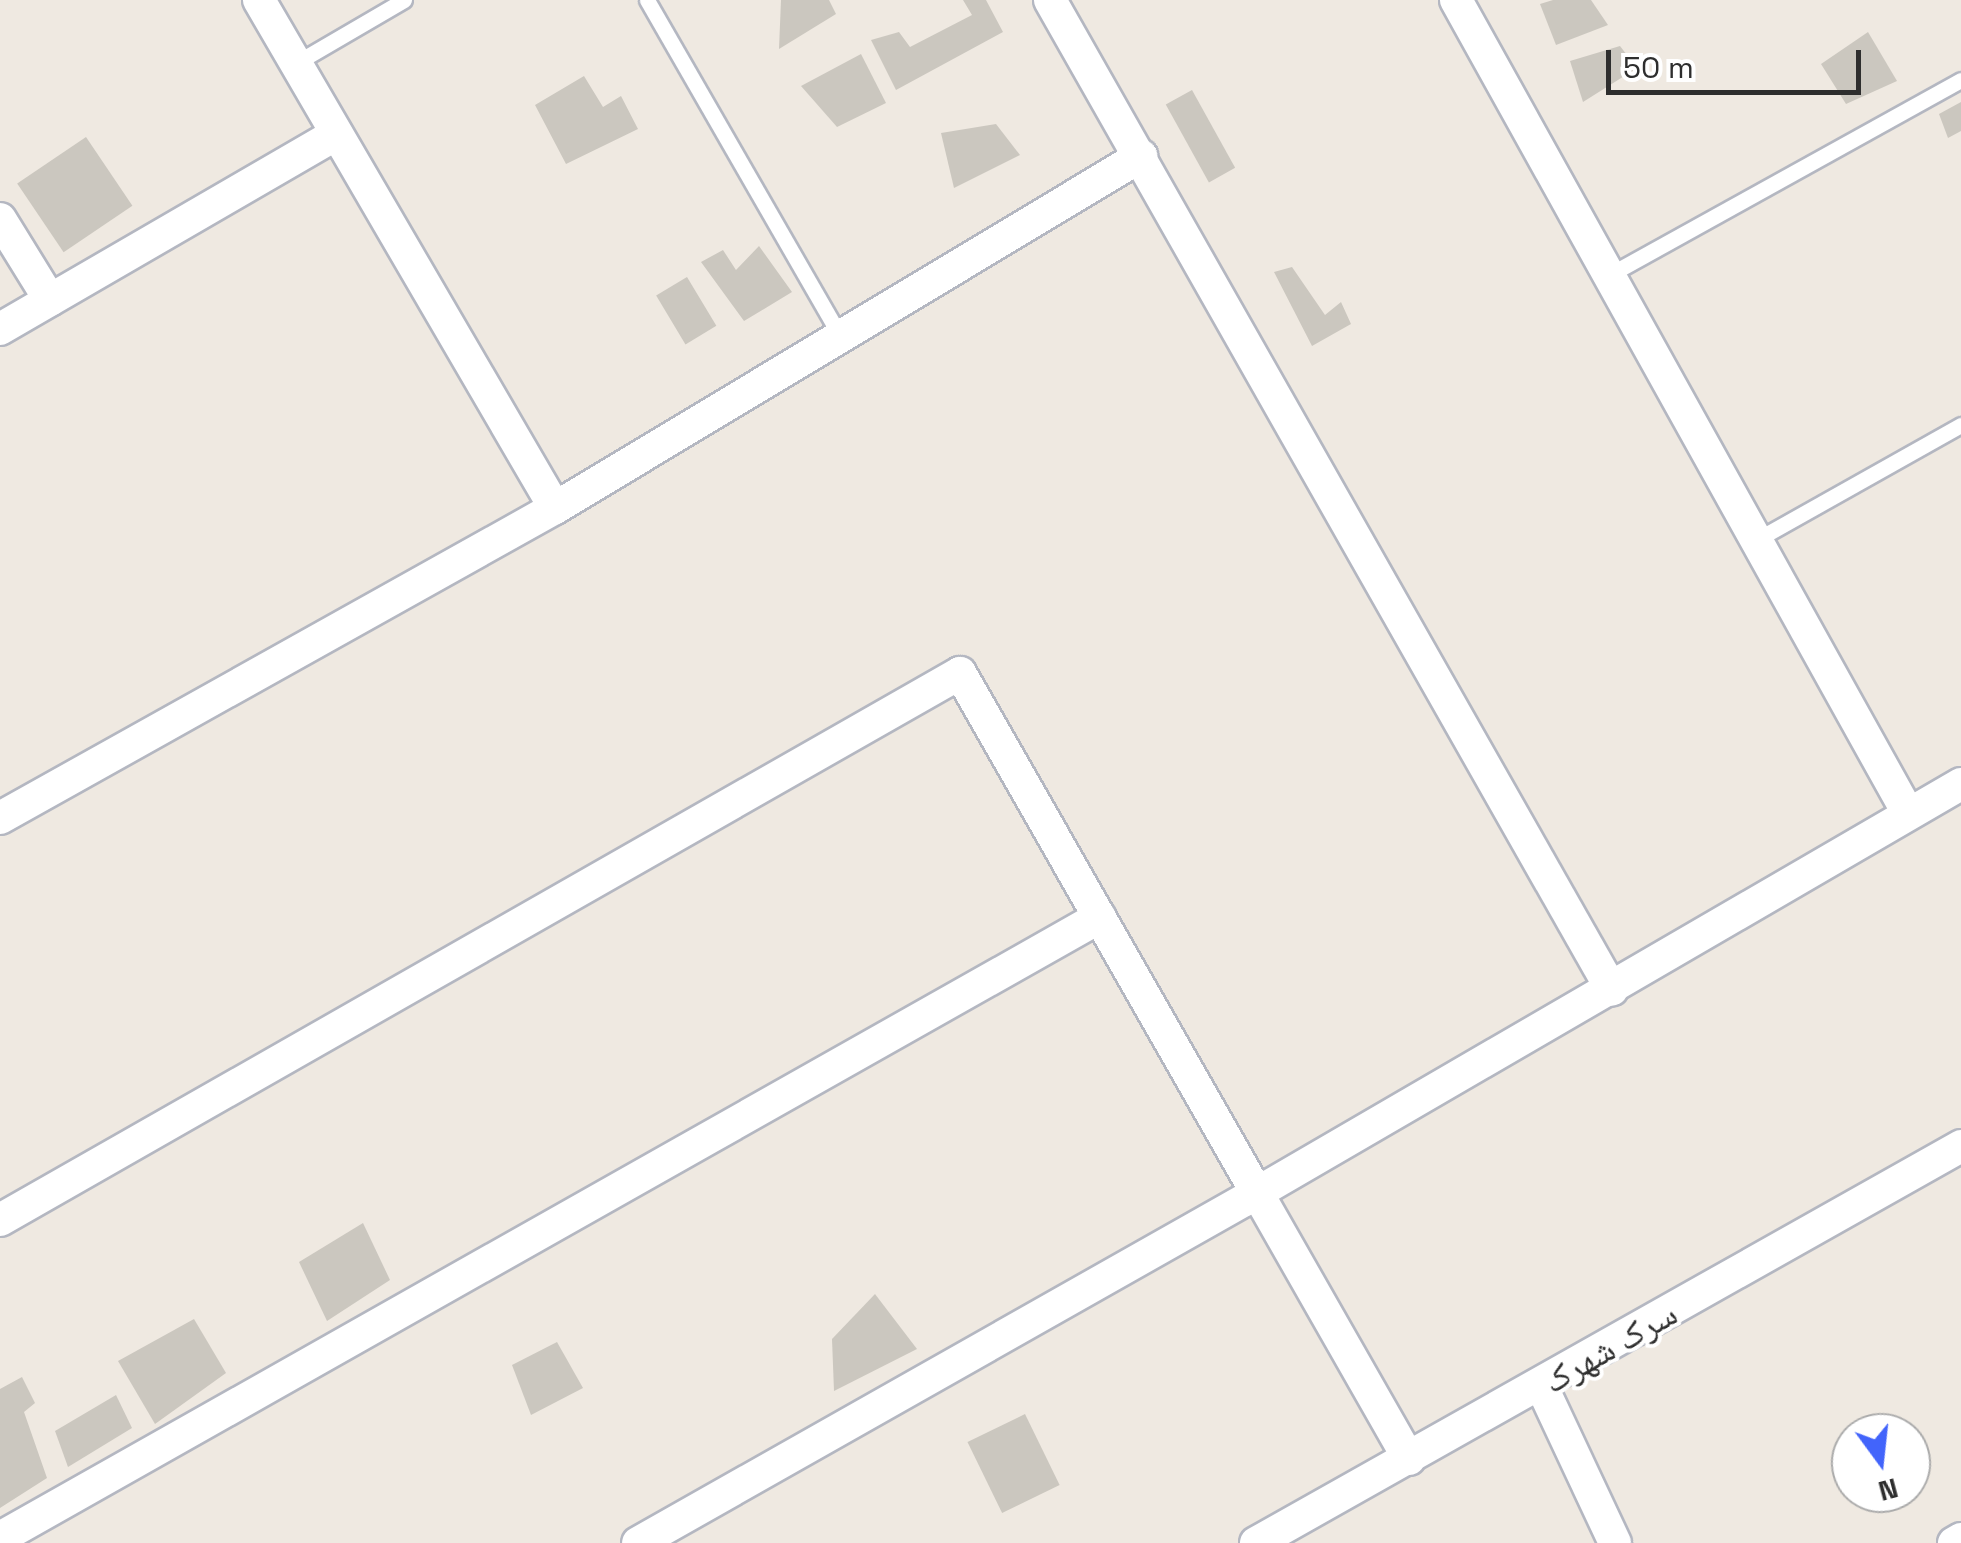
<!DOCTYPE html>
<meta charset="utf-8">
<style>
body{margin:0}
#map{position:relative;width:1961px;height:1543px;overflow:hidden;background:#efe9e1;font-family:"Space Grotesk","Noto Naskh Arabic",sans-serif}
div>[style]{position:absolute}
.building>*{inset:0;background:#cbc7bf;transform-origin:0 0}
.roads{filter:drop-shadow(2px 0 #b4b7c1) drop-shadow(-2px 0 #b4b7c1) drop-shadow(0 2px #b4b7c1) drop-shadow(0 -2px #b4b7c1)}
.service>*{height:15px;margin:-7.5px;padding:0 7.5px;transform-origin:7.5px;border-radius:7.5px;background:#fff}
.minor>*{height:32px;margin:-16px;padding:0 16px;transform-origin:16px;border-radius:16px;background:#fff}
span{translate:-50% -50%;white-space:nowrap;text-align:center;line-height:1.15;-webkit-text-stroke:8px #fff;paint-order:stroke}
.street-label{font-size:35px;color:#2e2e2e}
.north{position:absolute;left:1831px;top:1413px;width:100px;height:100px;box-sizing:border-box;background:#fff;border:2px solid #ababab;border-radius:50%;rotate:165deg;font-size:28px;font-weight:700;line-height:40px;text-align:center;color:#2e2e2e}
.north::after{content:'';display:block;margin:auto;width:35px;height:45px;background:#4264fb;clip-path:polygon(50% 0,100% 100%,50% 72%,0 100%)}
.scale{position:absolute;left:1606px;top:50px;width:255px;height:45px;box-sizing:border-box;border:5px solid #2e2e2e;border-top:0;padding-left:12px;font-size:30px;line-height:35px;white-space:nowrap;color:#2e2e2e;-webkit-text-stroke:8px #fff;paint-order:stroke}
</style>
<div id="map">
<div class="building">
<i style="clip-path:polygon(781px 0,829px 0,836px 14px,779px 49px)"></i>
<i style="clip-path:polygon(963px 0,986px 0,1003px 32px,896px 90px,871px 40px,899px 32px,910px 47px,972px 15px)"></i>
<i style="clip-path:polygon(1553px 0,1591px 0,1608px 25px,1556px 45px,1540px 4px)"></i>
<i style="clip-path:polygon(1868px 32px,1897px 81px,1846px 104px,1821px 64px)"></i>
<i style="clip-path:polygon(1620px 46px,1637px 68px,1583px 102px,1570px 61px)"></i>
<i style="clip-path:polygon(861px 54px,886px 103px,837px 127px,801px 86px)"></i>
<i style="clip-path:polygon(584px 76px,603px 107px,621px 96px,638px 129px,566px 164px,535px 105px)"></i>
<i style="left:1192px;top:90px;width:89px;height:30px;rotate:61deg"></i>
<i style="clip-path:polygon(1961px 102px,1961px 131px,1948px 138px,1939px 114px)"></i>
<i style="clip-path:polygon(996px 124px,1020px 155px,954px 188px,941px 133px)"></i>
<i style="left:86px;top:137px;width:83px;height:83px;rotate:56deg"></i>
<i style="clip-path:polygon(759px 246px,792px 292px,744px 321px,701px 262px,723px 250px,736px 270px)"></i>
<i style="clip-path:polygon(1292px 267px,1325px 315px,1341px 302px,1351px 324px,1312px 346px,1274px 272px)"></i>
<i style="left:687px;top:277px;width:57px;height:36px;rotate:59deg"></i>
<i style="clip-path:polygon(363px 1223px,390px 1280px,327px 1321px,299px 1262px)"></i>
<i style="clip-path:polygon(875px 1294px,917px 1349px,834px 1391px,832px 1339px)"></i>
<i style="clip-path:polygon(194px 1319px,226px 1373px,155px 1424px,118px 1361px)"></i>
<i style="clip-path:polygon(557px 1342px,583px 1388px,531px 1415px,512px 1365px)"></i>
<i style="clip-path:polygon(22px 1377px,35px 1403px,24px 1412px,47px 1478px,0 1508px,0 1389px)"></i>
<i style="clip-path:polygon(116px 1395px,132px 1428px,68px 1467px,55px 1431px)"></i>
<i style="left:1025px;top:1414px;width:79px;height:64px;rotate:64deg"></i>
</div>
<div class="roads">
<div class="service">
<i style="left:647px;top:0;width:387px;rotate:60.1deg"></i>
<i style="left:296px;top:63px;width:125px;rotate:-30.3deg"></i>
<i style="left:1609px;top:275px;width:402px;rotate:-29deg"></i>
<i style="left:1756px;top:540px;width:235px;rotate:-29.3deg"></i>
</div>
<div class="minor">
<i style="left:259px;top:0;width:588px;rotate:59.77deg"></i>
<i style="left:1050px;top:0;width:1138px;rotate:60.42deg"></i>
<i style="left:1456px;top:0;width:930px;rotate:60.93deg"></i>
<i style="left:0;top:219px;width:95px;rotate:58.3deg"></i>
<i style="left:0;top:329px;width:389px;rotate:-30.1deg"></i>
<i style="left:0;top:818px;width:636px;rotate:-29.19deg"></i>
<i style="left:555px;top:508px;width:684px;rotate:-30.99deg"></i>
<i style="left:0;top:1220px;width:1105px;rotate:-29.67deg"></i>
<i style="left:960px;top:673px;width:599px;rotate:60.27deg"></i>
<i style="left:1257px;top:1193px;width:711px;rotate:150.51deg"></i>
<i style="left:1542px;top:1387px;width:172px;rotate:64.9deg"></i>
<i style="left:1409px;top:1459px;width:306px;rotate:-119.7deg"></i>
<i style="left:1257px;top:1193px;width:814px;rotate:-30.16deg"></i>
<i style="left:0;top:1538px;width:1263px;rotate:-29.45deg"></i>
<i style="left:1256px;top:1543px;width:809px;rotate:-29.38deg"></i>
<i style="left:1954px;top:1543px;width:8px;rotate:-30deg"></i>
</div>
</div>
<div class="street-label">
<span style="left:1610px;top:1347px;rotate:-30deg">سرک شهرک</span>
</div>
<div class="north">N</div>
<div class="scale">50 m</div>
</div>
